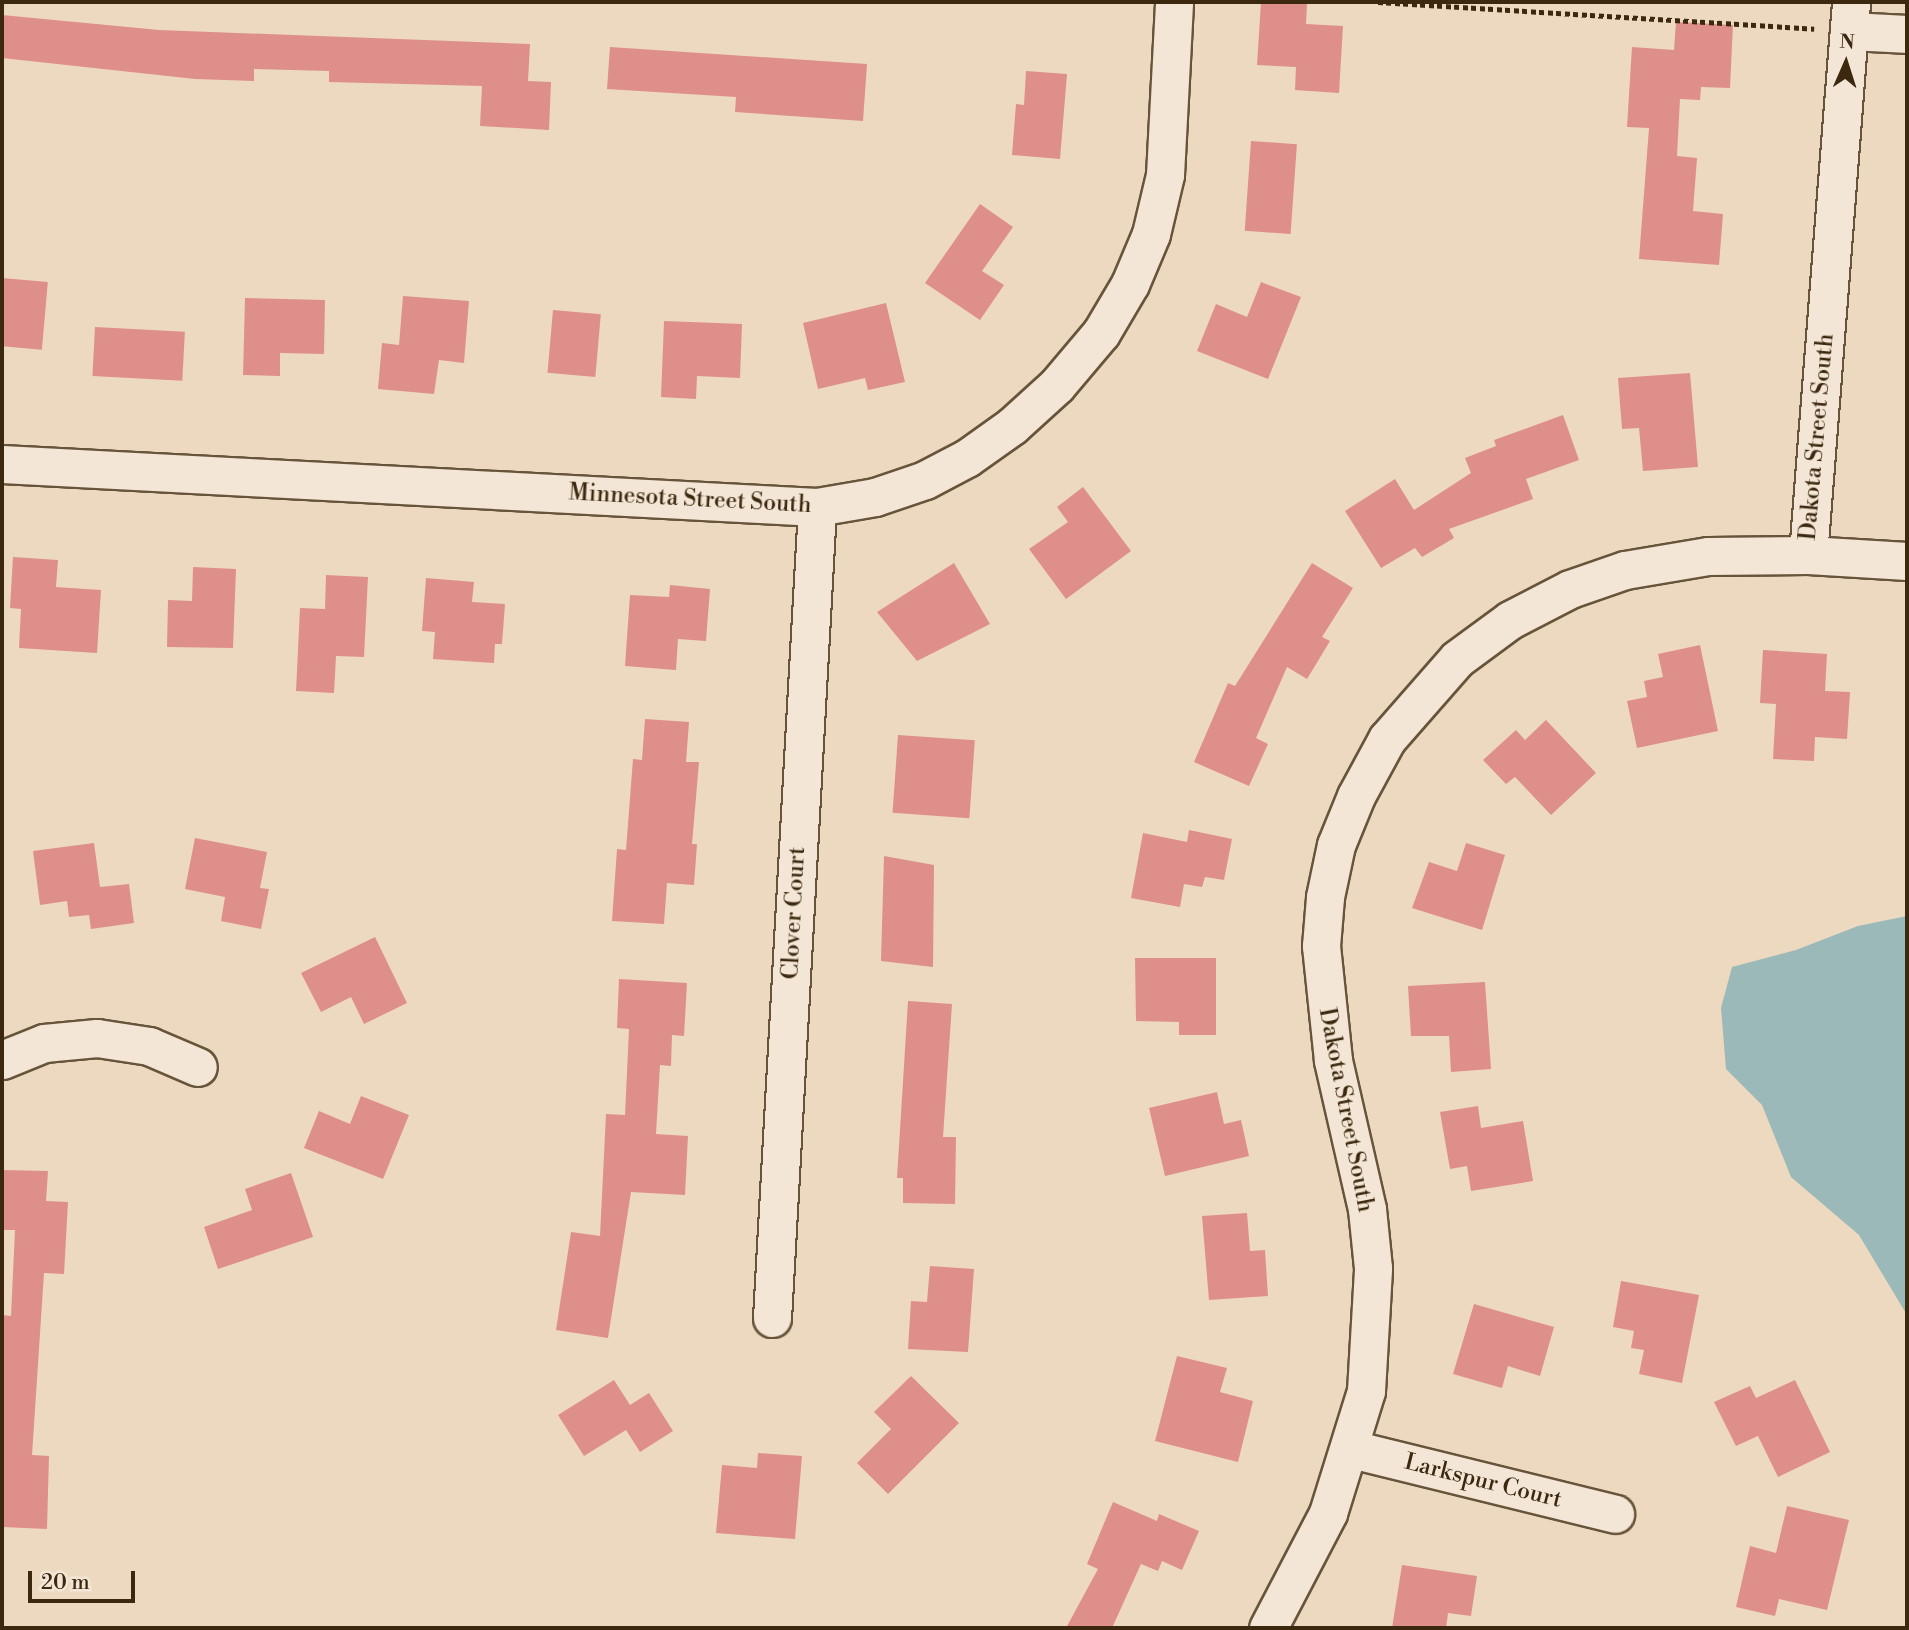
<!DOCTYPE html>
<style>
body{margin:0}
#map{position:relative;width:1909px;height:1630px;overflow:hidden;background:#edd9c0;font-family:"Libre Bodoni",serif}
div>[style]{position:absolute}
.water>*{inset:0;background:#9ab9b8}
.building>*{inset:0;background:#de8f89;transform-origin:0 0}
.path>*{height:4.5px;margin-top:-2.25px;transform-origin:0;background:repeating-linear-gradient(90deg,#3c280e 0 5px,transparent 0 8.5px)}
.roads{filter:drop-shadow(2px 0 #68543a) drop-shadow(-2px 0 #68543a) drop-shadow(0 2px #68543a) drop-shadow(0 -2px #68543a)}
.minor>*{height:37px;margin:-18.5px;padding:0 18.5px;transform-origin:18.5px;border-radius:18.5px;background:#f3e6d6}
span{translate:-50% -50%;white-space:nowrap;text-align:center;line-height:1.15;-webkit-text-stroke:6px #f3e6d6;paint-order:stroke}
.street-label{font-size:23px;color:#3c280e}
.frame{position:absolute;inset:0;border:4px solid #3c280e;pointer-events:none}
.north{position:absolute;left:1811px;top:28px;width:70px;height:70px;-webkit-text-stroke:5px #f3e6d6;paint-order:stroke;rotate:3deg;font-size:19px;font-weight:700;line-height:28px;text-align:center;color:#3c280e}
.north::after{content:'';display:block;margin:auto;width:24px;height:32px;background:#3c280e;clip-path:polygon(50% 0,100% 100%,50% 72%,0 100%)}
.scale{position:absolute;left:28px;top:1571px;width:107px;height:32px;box-sizing:border-box;border:4px solid #3c280e;border-top:0;padding-left:9px;font-size:21px;line-height:24px;white-space:nowrap;color:#3c280e;-webkit-text-stroke:5px #f3e6d6;paint-order:stroke}
</style>
<div id="map">
<div class="water">
<i style="clip-path:polygon(1907px 916px,1907px 1315px,1859px 1235px,1791px 1177px,1762px 1105px,1726px 1069px,1721px 1008px,1732px 967px,1796px 950px,1858px 926px)"></i>
</div>
<div class="building">
<i style="clip-path:polygon(1261px 2px,1307px 4px,1306px 24px,1343px 26px,1339px 93px,1295px 90px,1296px 67px,1257px 65px)"></i>
<i style="clip-path:polygon(2px 15px,159px 30px,530px 44px,528px 81px,551px 82px,549px 130px,480px 126px,482px 86px,329px 82px,329px 71px,254px 69px,254px 81px,195px 79px,2px 58px)"></i>
<i style="clip-path:polygon(1676px 22px,1733px 25px,1730px 88px,1701px 87px,1700px 100px,1680px 99px,1677px 156px,1697px 158px,1693px 211px,1723px 214px,1719px 265px,1639px 259px,1649px 128px,1627px 127px,1632px 47px,1674px 50px)"></i>
<i style="clip-path:polygon(610px 47px,867px 64px,863px 121px,735px 112px,736px 97px,607px 89px)"></i>
<i style="clip-path:polygon(1026px 71px,1067px 74px,1060px 159px,1012px 155px,1016px 104px,1024px 105px)"></i>
<i style="left:1251px;top:141px;width:46px;height:90px;rotate:4deg"></i>
<i style="clip-path:polygon(980px 204px,1013px 227px,982px 271px,1004px 285px,980px 320px,925px 283px)"></i>
<i style="left:2px;top:278px;width:46px;height:68px;rotate:5deg"></i>
<i style="clip-path:polygon(1261px 282px,1301px 297px,1268px 379px,1197px 351px,1216px 304px,1247px 317px)"></i>
<i style="clip-path:polygon(403px 296px,469px 301px,464px 363px,439px 360px,434px 394px,378px 389px,382px 343px,399px 345px)"></i>
<i style="clip-path:polygon(245px 298px,325px 300px,324px 354px,280px 353px,280px 376px,243px 375px)"></i>
<i style="clip-path:polygon(886px 303px,905px 382px,868px 390px,865px 378px,818px 389px,803px 323px)"></i>
<i style="left:553px;top:310px;width:48px;height:63px;rotate:5deg"></i>
<i style="clip-path:polygon(664px 321px,742px 324px,740px 378px,697px 376px,696px 399px,661px 397px)"></i>
<i style="left:95px;top:327px;width:90px;height:49px;rotate:3deg"></i>
<i style="clip-path:polygon(1690px 373px,1698px 467px,1643px 471px,1639px 428px,1622px 429px,1618px 378px)"></i>
<i style="clip-path:polygon(1563px 415px,1579px 460px,1526px 479px,1533px 499px,1449px 529px,1454px 538px,1422px 557px,1415px 548px,1381px 568px,1345px 511px,1395px 479px,1414px 510px,1471px 473px,1465px 458px,1496px 446px,1494px 440px)"></i>
<i style="clip-path:polygon(1083px 487px,1131px 551px,1066px 599px,1029px 549px,1068px 522px,1057px 507px)"></i>
<i style="clip-path:polygon(13px 557px,58px 560px,56px 587px,101px 590px,97px 653px,19px 648px,21px 609px,10px 608px)"></i>
<i style="clip-path:polygon(954px 563px,990px 624px,917px 661px,877px 612px)"></i>
<i style="clip-path:polygon(1312px 563px,1353px 588px,1322px 637px,1330px 641px,1307px 679px,1287px 667px,1256px 738px,1268px 744px,1249px 786px,1194px 762px,1228px 683px,1235px 686px)"></i>
<i style="clip-path:polygon(193px 567px,236px 569px,233px 648px,167px 647px,168px 600px,192px 601px)"></i>
<i style="clip-path:polygon(326px 575px,368px 577px,364px 657px,336px 656px,334px 693px,296px 691px,300px 608px,325px 609px)"></i>
<i style="clip-path:polygon(426px 578px,474px 582px,472px 602px,505px 604px,502px 644px,495px 644px,494px 663px,433px 659px,435px 632px,422px 631px)"></i>
<i style="clip-path:polygon(670px 585px,710px 589px,706px 641px,678px 639px,676px 670px,625px 666px,630px 595px,669px 597px)"></i>
<i style="clip-path:polygon(1700px 645px,1718px 731px,1637px 748px,1627px 701px,1647px 697px,1644px 681px,1663px 677px,1658px 654px)"></i>
<i style="clip-path:polygon(1763px 650px,1827px 654px,1825px 691px,1850px 692px,1847px 739px,1815px 737px,1814px 761px,1773px 759px,1776px 704px,1760px 703px)"></i>
<i style="clip-path:polygon(645px 719px,689px 722px,686px 762px,699px 762px,692px 844px,697px 844px,694px 885px,667px 883px,664px 924px,612px 921px,617px 849px,626px 850px,633px 759px,642px 760px)"></i>
<i style="clip-path:polygon(1546px 720px,1596px 773px,1551px 815px,1515px 777px,1506px 784px,1483px 760px,1516px 730px,1525px 740px)"></i>
<i style="left:898px;top:735px;width:77px;height:78px;rotate:4deg"></i>
<i style="clip-path:polygon(1189px 830px,1232px 839px,1224px 880px,1205px 877px,1202px 887px,1184px 884px,1180px 907px,1131px 898px,1143px 833px,1187px 842px)"></i>
<i style="clip-path:polygon(195px 838px,267px 852px,260px 888px,269px 889px,261px 929px,221px 921px,225px 897px,185px 889px)"></i>
<i style="clip-path:polygon(94px 843px,100px 887px,129px 884px,134px 923px,91px 929px,89px 915px,69px 917px,67px 901px,40px 905px,33px 851px)"></i>
<i style="clip-path:polygon(1466px 843px,1505px 855px,1482px 930px,1412px 908px,1429px 862px,1457px 871px)"></i>
<i style="clip-path:polygon(884px 856px,934px 865px,933px 967px,881px 961px)"></i>
<i style="clip-path:polygon(375px 937px,407px 1003px,364px 1024px,351px 997px,321px 1012px,301px 973px)"></i>
<i style="clip-path:polygon(1135px 958px,1216px 958px,1216px 1035px,1179px 1035px,1179px 1022px,1136px 1021px)"></i>
<i style="clip-path:polygon(619px 979px,687px 983px,684px 1036px,672px 1035px,671px 1066px,660px 1065px,656px 1134px,688px 1136px,685px 1195px,631px 1192px,608px 1338px,556px 1330px,571px 1232px,600px 1236px,606px 1114px,625px 1115px,629px 1029px,617px 1028px)"></i>
<i style="clip-path:polygon(1485px 982px,1491px 1069px,1451px 1072px,1449px 1036px,1411px 1036px,1408px 986px)"></i>
<i style="clip-path:polygon(908px 1001px,952px 1004px,943px 1137px,956px 1137px,955px 1204px,903px 1203px,903px 1178px,897px 1178px)"></i>
<i style="clip-path:polygon(1217px 1092px,1224px 1124px,1241px 1120px,1249px 1156px,1165px 1176px,1149px 1108px)"></i>
<i style="clip-path:polygon(361px 1096px,409px 1115px,383px 1179px,304px 1148px,319px 1111px,350px 1124px)"></i>
<i style="clip-path:polygon(1478px 1106px,1481px 1128px,1523px 1121px,1533px 1181px,1471px 1191px,1467px 1166px,1450px 1169px,1440px 1112px)"></i>
<i style="clip-path:polygon(2px 1170px,48px 1171px,46px 1201px,68px 1202px,64px 1274px,44px 1273px,32px 1455px,49px 1456px,47px 1529px,2px 1527px,2px 1315px,11px 1316px,15px 1230px,2px 1230px)"></i>
<i style="clip-path:polygon(291px 1173px,313px 1237px,218px 1269px,204px 1227px,252px 1210px,245px 1189px)"></i>
<i style="clip-path:polygon(1247px 1213px,1250px 1251px,1265px 1250px,1268px 1296px,1209px 1300px,1202px 1216px)"></i>
<i style="clip-path:polygon(930px 1266px,974px 1269px,968px 1352px,908px 1349px,911px 1301px,927px 1302px)"></i>
<i style="clip-path:polygon(1621px 1281px,1699px 1295px,1682px 1383px,1639px 1374px,1644px 1350px,1631px 1348px,1634px 1331px,1613px 1327px)"></i>
<i style="clip-path:polygon(1474px 1304px,1554px 1327px,1540px 1376px,1508px 1366px,1502px 1388px,1453px 1374px)"></i>
<i style="clip-path:polygon(1177px 1356px,1227px 1368px,1220px 1392px,1253px 1401px,1238px 1462px,1155px 1441px)"></i>
<i style="clip-path:polygon(911px 1376px,959px 1423px,888px 1494px,857px 1463px,891px 1429px,874px 1412px)"></i>
<i style="clip-path:polygon(614px 1380px,630px 1405px,649px 1393px,673px 1431px,640px 1452px,626px 1430px,584px 1456px,558px 1415px)"></i>
<i style="clip-path:polygon(1795px 1380px,1830px 1452px,1778px 1477px,1758px 1436px,1736px 1446px,1714px 1402px,1750px 1386px,1756px 1398px)"></i>
<i style="clip-path:polygon(758px 1453px,802px 1456px,795px 1539px,716px 1533px,722px 1465px,757px 1468px)"></i>
<i style="clip-path:polygon(1113px 1502px,1157px 1521px,1159px 1514px,1199px 1531px,1182px 1570px,1162px 1561px,1158px 1571px,1141px 1564px,1112px 1628px,1066px 1628px,1098px 1569px,1087px 1564px)"></i>
<i style="clip-path:polygon(1787px 1506px,1849px 1520px,1827px 1610px,1779px 1599px,1775px 1616px,1736px 1607px,1750px 1546px,1776px 1553px)"></i>
<i style="clip-path:polygon(1402px 1565px,1477px 1576px,1471px 1616px,1448px 1613px,1446px 1628px,1392px 1628px)"></i>
</div>
<div class="path">
<i style="left:1378px;top:2px;width:437px;rotate:3.5deg"></i>
</div>
<div class="roads">
<div class="minor">
<i style="left:1849px;top:31px;width:58px;rotate:3deg"></i>
<i style="left:2px;top:464px;width:816px;rotate:3.02deg"></i>
<i style="left:817px;top:507px;width:59px;rotate:-9.8deg"></i>
<i style="left:875px;top:497px;width:53px;rotate:-18.8deg"></i>
<i style="left:925px;top:480px;width:47px;rotate:-27.6deg"></i>
<i style="left:967px;top:458px;width:55px;rotate:-35.4deg"></i>
<i style="left:1012px;top:426px;width:61px;rotate:-42.3deg"></i>
<i style="left:1057px;top:385px;width:68px;rotate:-49.8deg"></i>
<i style="left:1101px;top:333px;width:57px;rotate:-59.4deg"></i>
<i style="left:1130px;top:284px;width:54px;rotate:-67.2deg"></i>
<i style="left:1151px;top:234px;width:61px;rotate:-76.7deg"></i>
<i style="left:1165px;top:175px;width:173px;rotate:-87deg"></i>
<i style="left:1808px;top:555px;width:555px;rotate:-85.55deg"></i>
<i style="left:2px;top:1060px;width:45px;rotate:-22deg"></i>
<i style="left:44px;top:1043px;width:53px;rotate:-5.4deg"></i>
<i style="left:97px;top:1038px;width:53px;rotate:8.7deg"></i>
<i style="left:149px;top:1046px;width:53px;rotate:23.2deg"></i>
<i style="left:772px;top:1318px;width:812px;rotate:-86.82deg"></i>
<i style="left:1351px;top:1449px;width:272px;rotate:13.8deg"></i>
<i style="left:1268px;top:1628px;width:130px;rotate:-62.4deg"></i>
<i style="left:1328px;top:1513px;width:128px;rotate:-72.7deg"></i>
<i style="left:1366px;top:1391px;width:123px;rotate:-86.7deg"></i>
<i style="left:1373px;top:1268px;width:59px;rotate:-95.8deg"></i>
<i style="left:1367px;top:1209px;width:153px;rotate:-102.9deg"></i>
<i style="left:1333px;top:1060px;width:115px;rotate:-96deg"></i>
<i style="left:1321px;top:946px;width:49px;rotate:-85.3deg"></i>
<i style="left:1325px;top:897px;width:53px;rotate:-78.1deg"></i>
<i style="left:1336px;top:845px;width:53px;rotate:-67.8deg"></i>
<i style="left:1356px;top:796px;width:65px;rotate:-61.5deg"></i>
<i style="left:1387px;top:739px;width:106px;rotate:-48.8deg"></i>
<i style="left:1457px;top:659px;width:66px;rotate:-36.3deg"></i>
<i style="left:1510px;top:620px;width:68px;rotate:-27.3deg"></i>
<i style="left:1570px;top:589px;width:58px;rotate:-19.1deg"></i>
<i style="left:1625px;top:570px;width:84px;rotate:-9.6deg"></i>
<i style="left:1708px;top:556px;width:100px;rotate:-0.6deg"></i>
<i style="left:1808px;top:555px;width:99px;rotate:3.5deg"></i>
</div>
</div>
<div class="street-label">
<span style="left:1817px;top:437px;rotate:-85deg">Dakota Street South</span>
<span style="left:690px;top:499px;rotate:3deg">Minnesota Street South</span>
<span style="left:794px;top:913px;rotate:-87deg">Clover Court</span>
<span style="left:1346px;top:1110px;rotate:79deg">Dakota Street South</span>
<span style="left:1483px;top:1481px;rotate:14deg">Larkspur Court</span>
</div>
<div class="frame"></div>
<div class="north">N</div>
<div class="scale">20 m</div>
</div>
